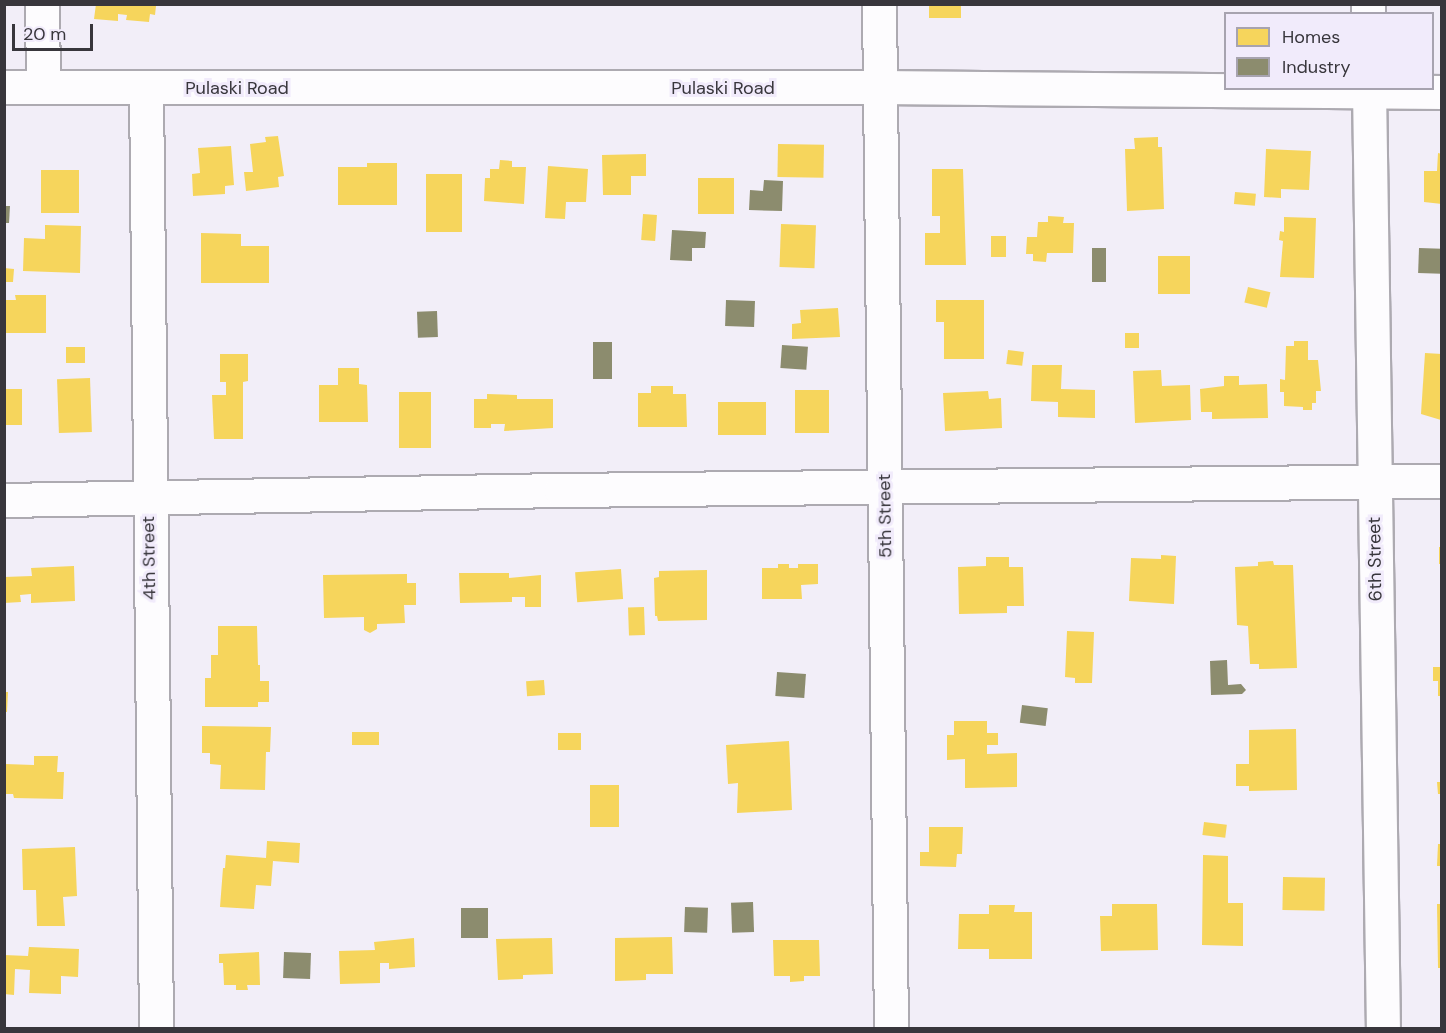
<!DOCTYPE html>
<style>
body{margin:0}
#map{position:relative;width:1446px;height:1033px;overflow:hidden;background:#f2eef8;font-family:"DM Sans",sans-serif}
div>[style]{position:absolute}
.homes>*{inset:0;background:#f6d55c;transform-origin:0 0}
.industry>*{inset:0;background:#8c8c6e;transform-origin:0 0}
.roads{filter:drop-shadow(2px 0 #adaab1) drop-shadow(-2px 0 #adaab1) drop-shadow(0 2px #adaab1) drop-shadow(0 -2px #adaab1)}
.minor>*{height:33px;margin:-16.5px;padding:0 16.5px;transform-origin:16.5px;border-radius:16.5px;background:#fdfcfe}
.major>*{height:33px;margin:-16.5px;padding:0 16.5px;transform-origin:16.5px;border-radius:16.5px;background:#fdfcfe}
span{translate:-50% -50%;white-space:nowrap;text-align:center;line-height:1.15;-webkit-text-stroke:6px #f1ebfb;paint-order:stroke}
.street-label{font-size:18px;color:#38363c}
.frame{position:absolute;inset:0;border:6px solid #38363c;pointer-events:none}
.legend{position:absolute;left:1224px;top:12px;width:210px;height:78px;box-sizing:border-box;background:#f1ebfb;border:2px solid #a7a3af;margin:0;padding:8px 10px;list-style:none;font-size:18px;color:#38363c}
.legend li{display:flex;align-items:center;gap:12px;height:30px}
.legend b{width:30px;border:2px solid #a7a3af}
.scale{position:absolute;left:12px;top:24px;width:81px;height:27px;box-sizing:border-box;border:3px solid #38363c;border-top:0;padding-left:8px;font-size:18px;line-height:21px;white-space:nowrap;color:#38363c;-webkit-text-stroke:4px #f1ebfb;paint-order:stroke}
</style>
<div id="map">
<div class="homes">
<i style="clip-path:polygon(96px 4px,148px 4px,156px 6px,155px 15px,150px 14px,149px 22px,126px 20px,127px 15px,118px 14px,118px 21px,94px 19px)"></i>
<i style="left:929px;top:4px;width:32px;height:14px"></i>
<i style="clip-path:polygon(278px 136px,284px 176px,278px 177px,279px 187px,246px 191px,244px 172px,253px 172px,250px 144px,266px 142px,265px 137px)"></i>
<i style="clip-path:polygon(1158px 137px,1158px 147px,1162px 147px,1164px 209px,1127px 211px,1125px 149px,1135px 149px,1134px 138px)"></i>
<i style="left:778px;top:144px;width:46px;height:33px;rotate:1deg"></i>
<i style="clip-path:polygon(231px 146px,234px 185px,225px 186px,225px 194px,193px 196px,192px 174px,200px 173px,198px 148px)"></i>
<i style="clip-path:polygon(1266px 149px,1311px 151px,1309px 190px,1281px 189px,1281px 198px,1264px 197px)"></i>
<i style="clip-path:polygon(1438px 153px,1442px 154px,1442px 204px,1424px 202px,1424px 171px,1437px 171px)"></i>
<i style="clip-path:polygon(646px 154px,646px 176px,631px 176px,631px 195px,603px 195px,602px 155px)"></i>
<i style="clip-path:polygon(500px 160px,512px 161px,512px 167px,526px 167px,524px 204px,484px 201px,485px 178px,490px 178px,490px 169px,499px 169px)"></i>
<i style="clip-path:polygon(367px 163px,397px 163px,397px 205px,338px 205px,338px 167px,367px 167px)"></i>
<i style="clip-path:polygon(548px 166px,588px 169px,586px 202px,566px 202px,565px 219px,545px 218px)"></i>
<i style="clip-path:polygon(932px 169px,963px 169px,966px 265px,925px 265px,925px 233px,940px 233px,940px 216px,932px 216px)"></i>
<i style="left:41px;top:170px;width:38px;height:43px"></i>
<i style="left:426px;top:174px;width:36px;height:58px"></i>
<i style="left:698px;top:178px;width:36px;height:36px"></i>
<i style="left:1235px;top:192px;width:21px;height:12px;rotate:5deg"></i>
<i style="left:643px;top:214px;width:14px;height:26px;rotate:4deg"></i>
<i style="clip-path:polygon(1048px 216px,1064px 217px,1063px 223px,1074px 223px,1073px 253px,1047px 253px,1046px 262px,1033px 261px,1033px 254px,1026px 254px,1027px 237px,1037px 237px,1038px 222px,1048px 222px)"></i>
<i style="clip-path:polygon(1284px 217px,1316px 218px,1314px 278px,1280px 277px,1283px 241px,1279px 240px,1280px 231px,1284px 232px)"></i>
<i style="left:781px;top:224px;width:35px;height:43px;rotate:2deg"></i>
<i style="clip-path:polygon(45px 225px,81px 226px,80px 273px,23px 271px,24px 238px,45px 239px)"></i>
<i style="clip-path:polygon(201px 233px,241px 234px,241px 246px,269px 246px,269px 283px,201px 283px)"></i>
<i style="left:991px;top:236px;width:15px;height:21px"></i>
<i style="left:1158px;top:256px;width:32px;height:38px"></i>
<i style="clip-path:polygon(4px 268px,14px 269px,13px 282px,4px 282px)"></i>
<i style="left:1248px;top:287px;width:23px;height:16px;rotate:13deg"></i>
<i style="clip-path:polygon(15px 295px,46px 295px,46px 333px,4px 333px,4px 300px,16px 300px)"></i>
<i style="clip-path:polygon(936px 300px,984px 300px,984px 359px,944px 359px,944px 322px,936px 322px)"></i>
<i style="clip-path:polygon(838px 308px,840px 337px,792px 339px,792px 324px,801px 323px,800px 310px)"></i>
<i style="left:1125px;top:333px;width:14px;height:15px"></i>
<i style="clip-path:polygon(1294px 341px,1308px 341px,1308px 360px,1318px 360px,1321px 391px,1316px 391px,1316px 403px,1312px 403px,1312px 410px,1303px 410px,1303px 407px,1284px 406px,1284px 392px,1280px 392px,1280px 379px,1285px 380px,1286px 346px,1294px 346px)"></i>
<i style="left:66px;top:347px;width:19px;height:16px"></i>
<i style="left:1008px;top:350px;width:16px;height:14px;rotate:7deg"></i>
<i style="clip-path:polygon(1425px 353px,1442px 354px,1441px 420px,1421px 414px)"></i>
<i style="clip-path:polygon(220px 354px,248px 354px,248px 381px,243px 382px,243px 439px,214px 439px,212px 395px,226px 395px,226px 382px,220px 382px)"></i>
<i style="clip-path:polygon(1032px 365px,1062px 365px,1061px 389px,1095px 390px,1095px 418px,1058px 417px,1058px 402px,1031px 401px)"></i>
<i style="clip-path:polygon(338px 368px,359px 368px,359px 384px,367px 385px,368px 422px,319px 422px,319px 385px,338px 385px)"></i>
<i style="clip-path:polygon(1161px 370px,1162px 386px,1190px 385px,1191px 420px,1135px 423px,1133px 371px)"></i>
<i style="clip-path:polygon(1224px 376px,1239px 376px,1239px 385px,1267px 384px,1268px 418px,1212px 419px,1212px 412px,1201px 412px,1200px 389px,1224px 386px)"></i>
<i style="left:90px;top:378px;width:54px;height:33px;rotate:88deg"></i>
<i style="clip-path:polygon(651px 386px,673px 386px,673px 394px,686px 394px,687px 427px,638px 427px,638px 393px,651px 393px)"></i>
<i style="left:4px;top:389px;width:18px;height:36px"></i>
<i style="left:795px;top:390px;width:34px;height:43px"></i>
<i style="clip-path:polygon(988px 391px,989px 399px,1001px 398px,1002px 428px,945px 431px,943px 393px)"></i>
<i style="left:399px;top:392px;width:32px;height:56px"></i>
<i style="clip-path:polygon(487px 394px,517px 395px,517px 399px,553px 399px,553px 428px,504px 431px,505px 424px,491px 424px,491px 428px,474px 428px,474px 399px,487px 399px)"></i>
<i style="left:718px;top:402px;width:48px;height:33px"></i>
<i style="left:1439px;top:547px;width:3px;height:17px"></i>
<i style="clip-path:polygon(1161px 555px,1176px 556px,1174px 604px,1129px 601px,1131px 558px,1161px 559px)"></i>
<i style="clip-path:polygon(986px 557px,1009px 557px,1009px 567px,1023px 567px,1024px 606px,1007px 606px,1007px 613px,959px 614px,958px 567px,986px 566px)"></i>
<i style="clip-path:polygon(1273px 561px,1274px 565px,1293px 565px,1297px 668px,1259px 669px,1259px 664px,1250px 664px,1248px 626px,1237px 625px,1235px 567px,1258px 566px,1258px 562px)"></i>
<i style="clip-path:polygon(778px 564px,789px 564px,789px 568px,798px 568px,798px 564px,818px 564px,818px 584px,801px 585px,802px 599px,762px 599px,762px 568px,778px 568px)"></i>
<i style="clip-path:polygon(74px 566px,75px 601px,31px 603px,31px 594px,20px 595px,21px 602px,4px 603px,4px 577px,32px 576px,31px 568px)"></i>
<i style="left:621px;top:569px;width:30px;height:46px;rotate:86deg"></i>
<i style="clip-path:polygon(707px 570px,707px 620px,658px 621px,657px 616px,655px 616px,654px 578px,659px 577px,659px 571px)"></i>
<i style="clip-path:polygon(459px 573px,509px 573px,509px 578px,541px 575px,541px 607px,525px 607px,525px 597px,512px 597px,512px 602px,460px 603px)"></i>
<i style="clip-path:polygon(407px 574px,407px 583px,416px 583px,416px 605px,404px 605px,405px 623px,377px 624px,377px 629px,370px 633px,364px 630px,364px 617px,324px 618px,323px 575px)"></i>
<i style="left:644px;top:607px;width:28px;height:16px;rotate:88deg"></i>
<i style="clip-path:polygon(218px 626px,257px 626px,258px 665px,260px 665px,260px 681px,269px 681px,269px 702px,258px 702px,258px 707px,205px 707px,205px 678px,211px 678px,211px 655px,218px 655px)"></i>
<i style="clip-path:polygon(1067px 631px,1094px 632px,1092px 683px,1075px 683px,1075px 678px,1065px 677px)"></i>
<i style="clip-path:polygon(1433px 667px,1442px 667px,1442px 696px,1438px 696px,1438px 681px,1433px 681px)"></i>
<i style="left:544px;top:680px;width:15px;height:18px;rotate:86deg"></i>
<i style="clip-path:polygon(4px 692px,8px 692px,7px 712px,4px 712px)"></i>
<i style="clip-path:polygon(954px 721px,987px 721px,987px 733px,998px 733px,998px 745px,987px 745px,987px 754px,1017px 753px,1017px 787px,965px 788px,965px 759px,947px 760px,947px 735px,954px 735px)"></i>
<i style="clip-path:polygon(202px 726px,271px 727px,270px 752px,266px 752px,265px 790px,220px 789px,221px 765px,210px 764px,210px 753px,202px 753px)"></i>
<i style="clip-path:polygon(1296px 729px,1297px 790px,1249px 791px,1249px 786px,1236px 786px,1236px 764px,1249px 764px,1249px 730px)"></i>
<i style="left:379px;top:732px;width:13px;height:27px;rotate:90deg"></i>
<i style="left:581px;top:733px;width:17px;height:23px;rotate:90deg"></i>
<i style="clip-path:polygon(789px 741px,792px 810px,737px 813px,738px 783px,728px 784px,726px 745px)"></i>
<i style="clip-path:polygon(34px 756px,58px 756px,57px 772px,64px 772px,63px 799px,14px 798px,13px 794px,5px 794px,5px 764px,34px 765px)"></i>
<i style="clip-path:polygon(1437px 782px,1442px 782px,1442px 794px,1438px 794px)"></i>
<i style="left:590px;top:785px;width:29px;height:42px"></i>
<i style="left:1204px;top:822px;width:23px;height:13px;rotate:7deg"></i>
<i style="clip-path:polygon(929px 827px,963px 827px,962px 854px,957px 854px,956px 867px,920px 866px,920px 852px,929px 852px)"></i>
<i style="clip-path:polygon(267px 841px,300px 843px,299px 863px,273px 861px,271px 886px,256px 885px,254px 909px,220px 907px,223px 868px,225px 868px,226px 855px,266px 858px)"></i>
<i style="clip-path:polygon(1438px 844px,1442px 844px,1442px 866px,1437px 866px)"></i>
<i style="clip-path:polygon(75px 847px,77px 896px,63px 897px,65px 926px,37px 926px,36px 890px,23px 890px,22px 849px)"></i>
<i style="clip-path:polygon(1203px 855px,1228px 856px,1228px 903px,1243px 903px,1243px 946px,1202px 945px)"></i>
<i style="left:1283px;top:877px;width:42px;height:33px;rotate:1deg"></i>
<i style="clip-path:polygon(1112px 904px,1157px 904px,1158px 950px,1101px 951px,1100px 916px,1112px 916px)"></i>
<i style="clip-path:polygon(1437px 904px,1442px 904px,1442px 968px,1438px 968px)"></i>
<i style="clip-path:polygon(989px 905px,1015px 905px,1014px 912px,1032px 912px,1032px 959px,989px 959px,989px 949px,958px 949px,959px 914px,989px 914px)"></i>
<i style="clip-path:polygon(672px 937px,673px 974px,646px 974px,646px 980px,615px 981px,615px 938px)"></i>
<i style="clip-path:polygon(414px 938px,415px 967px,389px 969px,389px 963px,380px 963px,380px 983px,340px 984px,339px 951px,375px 950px,374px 942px)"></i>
<i style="clip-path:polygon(552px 938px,553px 974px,523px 975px,523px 979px,498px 980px,496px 939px)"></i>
<i style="clip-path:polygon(773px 940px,819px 940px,820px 976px,804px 976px,804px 981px,790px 982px,790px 976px,774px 976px)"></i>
<i style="clip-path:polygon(29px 947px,79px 949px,78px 977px,61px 976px,61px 994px,29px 993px,30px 970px,15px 969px,14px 995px,4px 994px,4px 955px,28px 956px)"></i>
<i style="clip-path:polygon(259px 952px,260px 985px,247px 985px,248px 990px,236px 990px,236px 985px,224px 985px,223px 963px,219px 963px,219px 954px)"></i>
</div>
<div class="industry">
<i style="clip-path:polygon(764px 180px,783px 181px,782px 211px,749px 210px,750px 190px,763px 191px)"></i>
<i style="clip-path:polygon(4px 206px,10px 206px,9px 223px,4px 223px)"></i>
<i style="clip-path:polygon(672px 230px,706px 232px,705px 248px,692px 248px,692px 261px,670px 260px)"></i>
<i style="left:1092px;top:248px;width:14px;height:34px"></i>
<i style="left:1419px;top:248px;width:23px;height:25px;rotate:2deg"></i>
<i style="left:726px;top:300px;width:29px;height:26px;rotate:2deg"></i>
<i style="left:437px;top:311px;width:26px;height:20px;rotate:88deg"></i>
<i style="left:593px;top:342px;width:19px;height:37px"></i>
<i style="left:782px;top:345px;width:26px;height:23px;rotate:4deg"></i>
<i style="clip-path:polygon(1227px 660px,1228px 685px,1241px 684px,1246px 690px,1242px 694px,1211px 695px,1210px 661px)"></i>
<i style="left:777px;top:672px;width:29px;height:24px;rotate:4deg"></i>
<i style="left:1022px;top:705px;width:26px;height:18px;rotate:7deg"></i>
<i style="left:753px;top:902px;width:30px;height:22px;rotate:88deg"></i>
<i style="left:685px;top:907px;width:23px;height:25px;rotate:2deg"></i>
<i style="left:461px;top:908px;width:27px;height:30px"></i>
<i style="left:284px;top:952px;width:27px;height:26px;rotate:2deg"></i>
</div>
<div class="roads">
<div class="minor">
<i style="left:42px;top:4px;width:83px;rotate:89.3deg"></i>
<i style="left:879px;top:4px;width:1024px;rotate:89.33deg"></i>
<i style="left:1368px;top:4px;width:10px;rotate:90deg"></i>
<i style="left:146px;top:88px;width:940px;rotate:89.39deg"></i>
<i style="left:1369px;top:88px;width:940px;rotate:89.15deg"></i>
<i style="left:4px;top:500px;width:557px;rotate:-1.03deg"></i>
<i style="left:561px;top:490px;width:881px;rotate:-0.59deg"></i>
</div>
<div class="major">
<i style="left:4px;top:87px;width:876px"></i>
<i style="left:880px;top:87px;width:562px;rotate:0.51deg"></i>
</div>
</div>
<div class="street-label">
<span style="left:237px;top:88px">Pulaski Road</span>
<span style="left:723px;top:88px">Pulaski Road</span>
<span style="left:885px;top:516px;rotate:-91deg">5th Street</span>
<span style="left:149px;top:558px;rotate:-91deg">4th Street</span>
<span style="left:1375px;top:559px;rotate:-91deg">6th Street</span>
</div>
<div class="frame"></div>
<ul class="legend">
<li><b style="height:16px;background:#f6d55c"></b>Homes</li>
<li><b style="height:16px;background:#8c8c6e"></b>Industry</li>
</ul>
<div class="scale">20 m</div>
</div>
